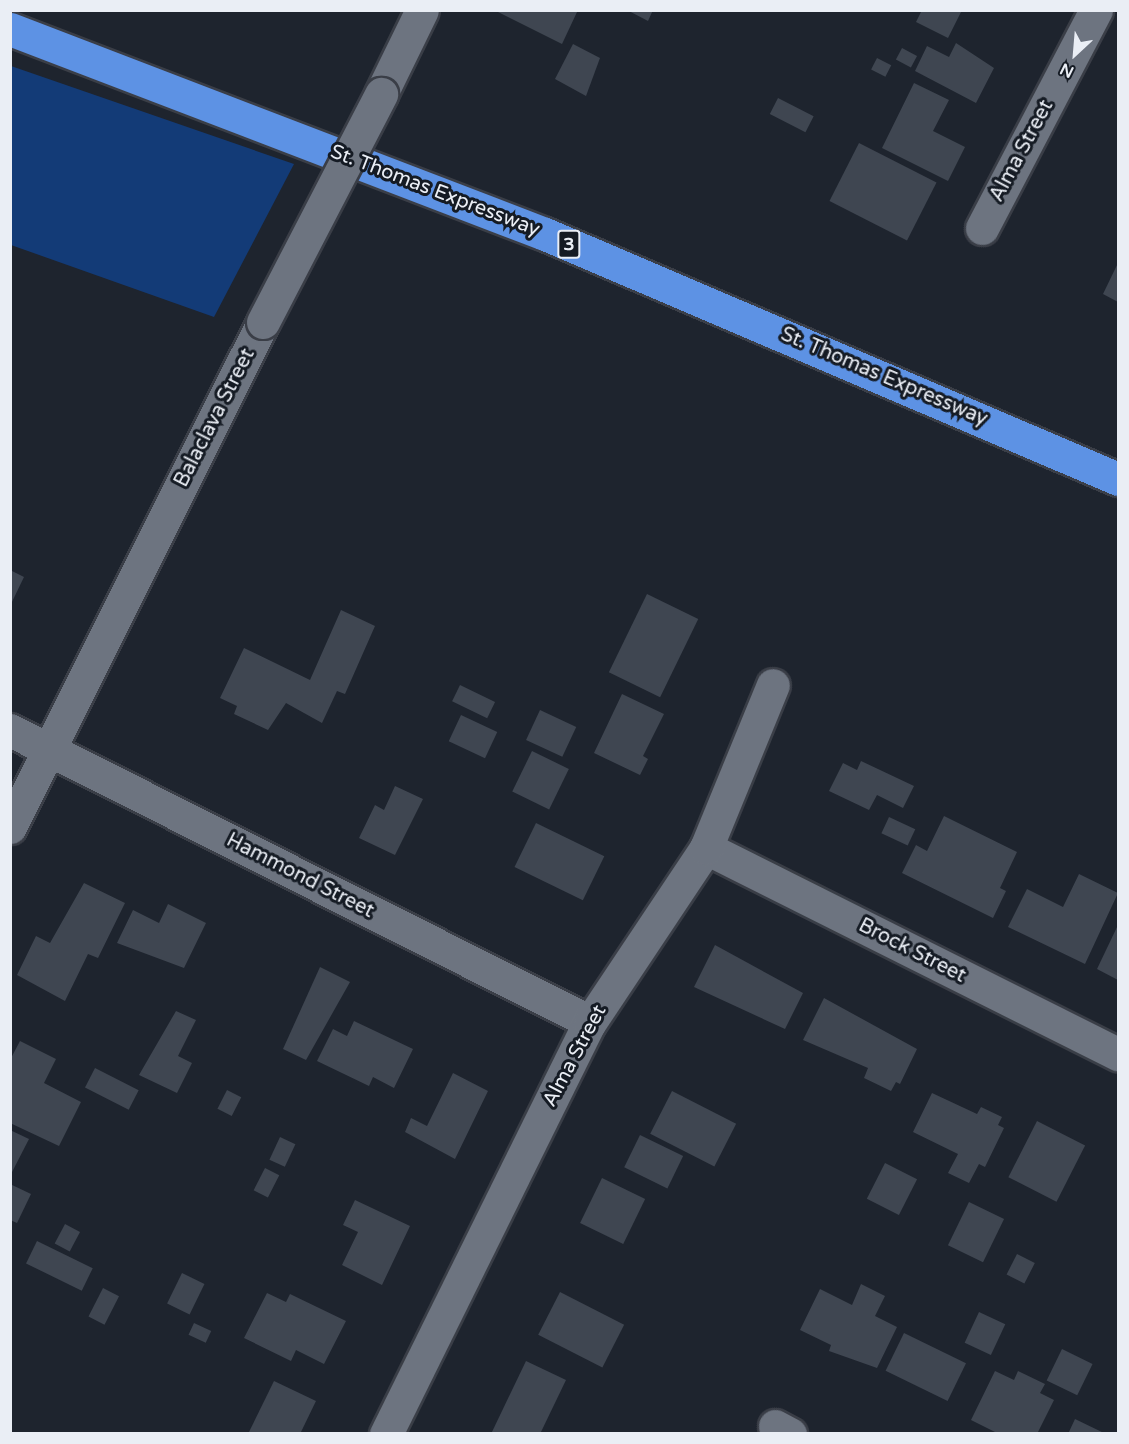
<!DOCTYPE html>
<style>
body{margin:0}
#map{position:relative;width:1129px;height:1444px;overflow:hidden;background:#1e242e;font-family:"Varela Round",sans-serif}
div>[style]{position:absolute}
.green>*{inset:0;background:#133b77}
.building>*{inset:0;background:#3f4651;transform-origin:0 0}
.roads{filter:drop-shadow(2px 0 #3a3e47) drop-shadow(-2px 0 #3a3e47) drop-shadow(0 2px #3a3e47) drop-shadow(0 -2px #3a3e47)}
.minor>*{height:33px;margin:-16.5px;padding:0 16.5px;transform-origin:16.5px;border-radius:16.5px;background:#6d7480}
.highway>*{height:33px;margin:-16.5px;padding:0 16.5px;transform-origin:16.5px;border-radius:16.5px;background:#5d92e4}
.bridges{filter:drop-shadow(2px 0 #3a3e47) drop-shadow(-2px 0 #3a3e47) drop-shadow(0 2px #3a3e47) drop-shadow(0 -2px #3a3e47)}
.minor-bridge>*{height:33px;margin:-16.5px;padding:0 16.5px;transform-origin:16.5px;border-radius:16.5px;background:#6d7480}
span{translate:-50% -50%;white-space:nowrap;text-align:center;line-height:1.15;-webkit-text-stroke:6px #151b24;paint-order:stroke}
.shield-label span{padding:2px 4px;background:#151b24;border:2px solid;border-radius:4px;-webkit-text-stroke-width:0}
.shield-label{font-size:18px;color:#eaeef5;font-weight:700}
.street-label{font-size:20px;color:#eaeef5}
.frame{position:absolute;inset:0;border:12px solid #eaeef5;pointer-events:none}
.north{position:absolute;left:1045px;top:24px;width:60px;height:60px;-webkit-text-stroke:4px #151b24;paint-order:stroke;rotate:206deg;font-size:16px;font-weight:700;line-height:24px;text-align:center;color:#eaeef5}
.north::after{content:'';display:block;margin:auto;width:21px;height:27px;background:#eaeef5;clip-path:polygon(50% 0,100% 100%,50% 72%,0 100%)}
</style>
<div id="map">
<div class="green">
<i style="clip-path:polygon(11px 66px,294px 164px,214px 317px,11px 245px)"></i>
</div>
<div class="building">
<i style="clip-path:polygon(494px 10px,575px 10px,577px 12px,562px 44px)"></i>
<i style="clip-path:polygon(627px 10px,653px 10px,648px 21px)"></i>
<i style="clip-path:polygon(922px 10px,962px 10px,948px 38px,916px 22px)"></i>
<i style="clip-path:polygon(956px 43px,994px 68px,976px 103px,915px 71px,927px 46px,949px 57px)"></i>
<i style="clip-path:polygon(573px 44px,600px 58px,586px 96px,555px 79px)"></i>
<i style="left:902px;top:48px;width:17px;height:13px;rotate:28deg"></i>
<i style="left:877px;top:58px;width:16px;height:13px;rotate:27deg"></i>
<i style="clip-path:polygon(914px 83px,949px 100px,933px 131px,965px 147px,948px 181px,882px 148px)"></i>
<i style="left:778px;top:98px;width:40px;height:18px;rotate:27deg"></i>
<i style="left:859px;top:143px;width:87px;height:65px;rotate:27deg"></i>
<i style="clip-path:polygon(1118px 263px,1118px 302px,1103px 294px)"></i>
<i style="clip-path:polygon(10px 570px,24px 577px,10px 606px)"></i>
<i style="left:647px;top:594px;width:57px;height:87px;rotate:26deg"></i>
<i style="clip-path:polygon(341px 610px,375px 626px,345px 694px,337px 691px,322px 723px,286px 703px,268px 730px,234px 714px,237px 706px,220px 698px,244px 648px,310px 680px)"></i>
<i style="left:460px;top:685px;width:39px;height:18px;rotate:26deg"></i>
<i style="clip-path:polygon(622px 694px,664px 714px,643px 756px,648px 759px,640px 775px,594px 753px)"></i>
<i style="left:540px;top:710px;width:40px;height:33px;rotate:25deg"></i>
<i style="left:461px;top:715px;width:40px;height:29px;rotate:25deg"></i>
<i style="left:532px;top:751px;width:41px;height:45px;rotate:26deg"></i>
<i style="clip-path:polygon(861px 761px,914px 786px,903px 808px,877px 795px,869px 810px,829px 791px,843px 763px,857px 770px)"></i>
<i style="clip-path:polygon(395px 786px,423px 799px,395px 855px,359px 838px,375px 805px,384px 810px)"></i>
<i style="clip-path:polygon(944px 816px,1017px 852px,1000px 888px,1006px 891px,993px 918px,902px 873px,916px 845px,927px 851px)"></i>
<i style="left:889px;top:817px;width:29px;height:18px;rotate:25deg"></i>
<i style="left:536px;top:823px;width:76px;height:49px;rotate:26deg"></i>
<i style="clip-path:polygon(1079px 874px,1118px 893px,1085px 964px,1008px 927px,1027px 889px,1063px 907px)"></i>
<i style="clip-path:polygon(84px 883px,125px 903px,98px 958px,88px 954px,65px 1001px,17px 975px,36px 936px,50px 943px)"></i>
<i style="clip-path:polygon(168px 904px,206px 923px,184px 968px,117px 943px,133px 910px,159px 923px)"></i>
<i style="clip-path:polygon(1118px 925px,1118px 980px,1097px 969px)"></i>
<i style="clip-path:polygon(715px 945px,803px 993px,785px 1029px,694px 987px)"></i>
<i style="clip-path:polygon(320px 967px,350px 982px,306px 1060px,283px 1049px)"></i>
<i style="clip-path:polygon(824px 998px,917px 1049px,900px 1084px,896px 1082px,891px 1091px,864px 1078px,868px 1068px,803px 1040px)"></i>
<i style="clip-path:polygon(176px 1011px,196px 1020px,178px 1056px,192px 1063px,177px 1093px,139px 1075px)"></i>
<i style="clip-path:polygon(354px 1021px,413px 1049px,394px 1088px,373px 1077px,369px 1086px,317px 1061px,333px 1029px,347px 1036px)"></i>
<i style="clip-path:polygon(20px 1041px,56px 1059px,44px 1083px,81px 1102px,59px 1146px,10px 1123px,10px 1060px)"></i>
<i style="left:95px;top:1068px;width:49px;height:22px;rotate:27deg"></i>
<i style="clip-path:polygon(453px 1073px,488px 1091px,455px 1159px,405px 1132px,411px 1118px,427px 1126px)"></i>
<i style="left:227px;top:1090px;width:16px;height:21px;rotate:27deg"></i>
<i style="left:672px;top:1091px;width:72px;height:48px;rotate:27deg"></i>
<i style="clip-path:polygon(932px 1093px,977px 1114px,981px 1107px,1002px 1117px,998px 1125px,1004px 1128px,985px 1167px,979px 1164px,969px 1183px,948px 1173px,958px 1154px,913px 1132px)"></i>
<i style="left:1037px;top:1121px;width:54px;height:63px;rotate:27deg"></i>
<i style="clip-path:polygon(10px 1130px,29px 1139px,10px 1176px)"></i>
<i style="left:640px;top:1135px;width:48px;height:36px;rotate:26deg"></i>
<i style="left:280px;top:1137px;width:17px;height:25px;rotate:25deg"></i>
<i style="left:885px;top:1163px;width:36px;height:40px;rotate:27deg"></i>
<i style="left:265px;top:1168px;width:16px;height:25px;rotate:27deg"></i>
<i style="left:602px;top:1178px;width:48px;height:50px;rotate:26deg"></i>
<i style="clip-path:polygon(10px 1184px,31px 1194px,17px 1223px,10px 1220px)"></i>
<i style="clip-path:polygon(355px 1200px,410px 1226px,382px 1285px,342px 1265px,358px 1232px,343px 1225px)"></i>
<i style="left:969px;top:1202px;width:39px;height:48px;rotate:26deg"></i>
<i style="left:65px;top:1224px;width:17px;height:22px;rotate:28deg"></i>
<i style="left:37px;top:1241px;width:62px;height:25px;rotate:26deg"></i>
<i style="left:1017px;top:1254px;width:20px;height:23px;rotate:27deg"></i>
<i style="left:182px;top:1273px;width:25px;height:34px;rotate:26deg"></i>
<i style="clip-path:polygon(861px 1284px,885px 1296px,875px 1316px,897px 1327px,877px 1368px,829px 1351px,831px 1345px,800px 1330px,820px 1289px,852px 1305px)"></i>
<i style="left:103px;top:1288px;width:18px;height:32px;rotate:27deg"></i>
<i style="left:560px;top:1292px;width:72px;height:48px;rotate:27deg"></i>
<i style="clip-path:polygon(267px 1293px,286px 1302px,290px 1294px,346px 1321px,324px 1364px,296px 1350px,291px 1361px,244px 1338px)"></i>
<i style="left:979px;top:1312px;width:29px;height:34px;rotate:25deg"></i>
<i style="left:194px;top:1323px;width:19px;height:13px;rotate:25deg"></i>
<i style="left:904px;top:1333px;width:69px;height:42px;rotate:26deg"></i>
<i style="left:1062px;top:1349px;width:34px;height:35px;rotate:26deg"></i>
<i style="clip-path:polygon(526px 1361px,566px 1380px,540px 1434px,491px 1434px)"></i>
<i style="clip-path:polygon(995px 1371px,1014px 1380px,1018px 1371px,1045px 1384px,1040px 1393px,1054px 1400px,1037px 1434px,999px 1434px,971px 1420px)"></i>
<i style="clip-path:polygon(274px 1381px,316px 1401px,300px 1434px,248px 1434px)"></i>
<i style="clip-path:polygon(1075px 1419px,1106px 1434px,1068px 1434px)"></i>
</div>
<div class="roads">
<div class="minor">
<i style="left:381px;top:94px;width:93px;rotate:-64deg"></i>
<i style="left:982px;top:228px;width:246px;rotate:-62.4deg"></i>
<i style="left:10px;top:730px;width:649px;rotate:26.72deg"></i>
<i style="left:10px;top:827px;width:565px;rotate:-63.39deg"></i>
<i style="left:706px;top:848px;width:461px;rotate:26.6deg"></i>
<i style="left:775px;top:1426px;width:17px;rotate:28deg"></i>
<i style="left:386px;top:1434px;width:460px;rotate:-63.7deg"></i>
<i style="left:590px;top:1022px;width:209px;rotate:-56.3deg"></i>
<i style="left:706px;top:848px;width:176px;rotate:-67.7deg"></i>
</div>
<div class="highway">
<i style="left:10px;top:29px;width:573px;rotate:20.97deg"></i>
<i style="left:545px;top:234px;width:623px;rotate:23.15deg"></i>
</div>
</div>
<div class="bridges">
<div class="minor-bridge">
<i style="left:263px;top:322px;width:257px;rotate:-62.6deg"></i>
</div>
</div>
<div class="shield-label">
<span style="left:569px;top:244px">3</span>
</div>
<div class="street-label">
<span style="left:1022px;top:151px;rotate:-62deg">Alma Street</span>
<span style="left:435px;top:191px;rotate:21deg">St. Thomas Expressway</span>
<span style="left:884px;top:377px;rotate:23deg">St. Thomas Expressway</span>
<span style="left:215px;top:418px;rotate:-63deg">Balaclava Street</span>
<span style="left:300px;top:876px;rotate:27deg">Hammond Street</span>
<span style="left:912px;top:951px;rotate:27deg">Brock Street</span>
<span style="left:575px;top:1056px;rotate:-62deg">Alma Street</span>
</div>
<div class="frame"></div>
<div class="north">N</div>
</div>
